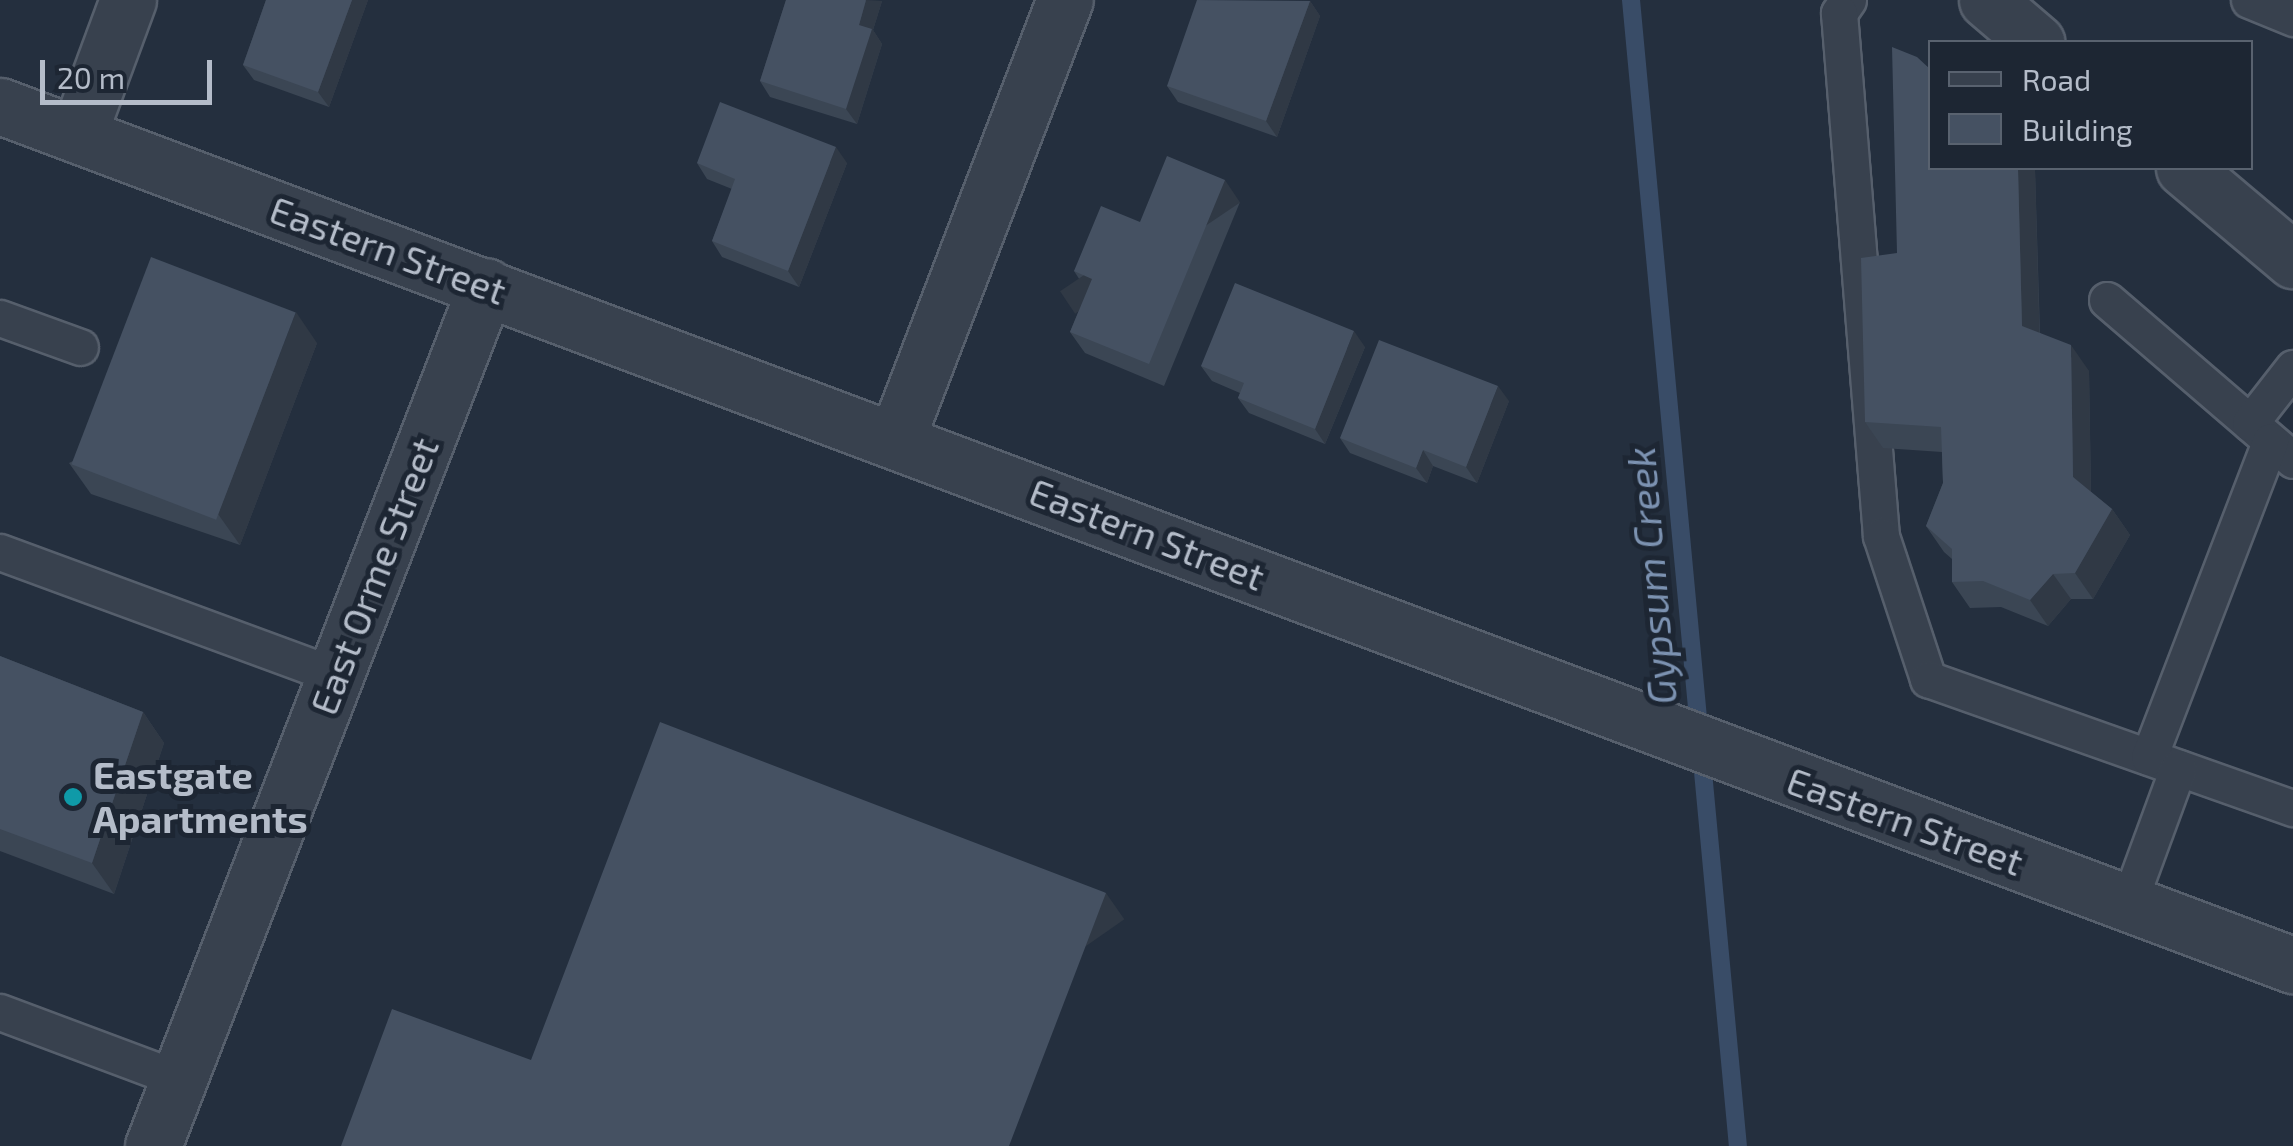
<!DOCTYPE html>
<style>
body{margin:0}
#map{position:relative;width:2293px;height:1146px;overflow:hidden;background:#242f3e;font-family:"Exo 2",sans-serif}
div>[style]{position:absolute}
.stream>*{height:18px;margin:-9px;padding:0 9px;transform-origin:9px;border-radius:9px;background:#394c67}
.roads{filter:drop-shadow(2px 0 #565f6c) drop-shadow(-2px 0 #565f6c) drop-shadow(0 2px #565f6c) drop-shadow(0 -2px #565f6c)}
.service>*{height:35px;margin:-17.5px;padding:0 17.5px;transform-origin:17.5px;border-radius:17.5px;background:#38414e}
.minor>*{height:55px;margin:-27.5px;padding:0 27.5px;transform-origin:27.5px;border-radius:27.5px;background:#38414e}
.tertiary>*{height:55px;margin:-27.5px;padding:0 27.5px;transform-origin:27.5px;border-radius:27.5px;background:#38414e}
.wall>*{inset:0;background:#3b4654}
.shaded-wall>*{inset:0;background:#303945;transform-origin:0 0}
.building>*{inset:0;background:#455162;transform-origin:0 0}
.dots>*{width:28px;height:28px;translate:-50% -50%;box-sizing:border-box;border:5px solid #1d2633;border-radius:50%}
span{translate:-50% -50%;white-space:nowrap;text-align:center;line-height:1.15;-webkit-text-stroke:10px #1d2633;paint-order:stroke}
.street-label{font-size:38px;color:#b4bcc9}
.poi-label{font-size:38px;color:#b4bcc9;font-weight:700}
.left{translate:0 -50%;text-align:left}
.water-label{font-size:40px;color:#7c92b1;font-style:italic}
.legend{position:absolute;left:1928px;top:40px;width:325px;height:130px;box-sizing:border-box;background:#1d2633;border:2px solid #59626f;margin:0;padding:12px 18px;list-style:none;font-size:30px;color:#b4bcc9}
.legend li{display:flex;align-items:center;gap:20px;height:50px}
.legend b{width:50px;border:2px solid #59626f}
.scale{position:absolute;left:40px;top:60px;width:172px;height:45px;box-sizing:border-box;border:5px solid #b4bcc9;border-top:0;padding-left:12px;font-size:30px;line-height:35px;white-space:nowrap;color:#b4bcc9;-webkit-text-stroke:8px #1d2633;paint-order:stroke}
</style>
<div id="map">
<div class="stream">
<i style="left:1631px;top:0;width:1151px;rotate:84.67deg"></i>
</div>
<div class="roads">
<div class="service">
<i style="left:1848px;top:0;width:16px;rotate:125deg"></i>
<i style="left:1839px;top:13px;width:525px;rotate:85.41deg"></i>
<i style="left:1881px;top:536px;width:151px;rotate:71.8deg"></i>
<i style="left:1928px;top:679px;width:387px;rotate:19.5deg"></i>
<i style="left:2249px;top:0;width:48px;rotate:22.2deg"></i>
<i style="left:2107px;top:300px;width:245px;rotate:40.7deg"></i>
<i style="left:0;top:318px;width:85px;rotate:19.9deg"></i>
<i style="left:2250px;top:423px;width:70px;rotate:-52deg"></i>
<i style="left:0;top:552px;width:357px;rotate:20.2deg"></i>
<i style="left:2149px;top:757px;width:338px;rotate:-69deg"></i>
<i style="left:2128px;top:904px;width:145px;rotate:-69.8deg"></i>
<i style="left:0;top:1012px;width:191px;rotate:20.5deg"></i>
</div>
<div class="minor">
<i style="left:1987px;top:0;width:65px;rotate:40.6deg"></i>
<i style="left:78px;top:135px;width:144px;rotate:-69.7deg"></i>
<i style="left:2184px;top:168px;width:143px;rotate:40.2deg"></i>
<i style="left:897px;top:437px;width:468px;rotate:-69deg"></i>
<i style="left:153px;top:1146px;width:922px;rotate:-68.83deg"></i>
</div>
<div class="tertiary">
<i style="left:0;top:106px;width:2449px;rotate:20.54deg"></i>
</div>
</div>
<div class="wall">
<i style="clip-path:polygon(266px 0,368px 0,329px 107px,254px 80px,243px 65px)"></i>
<i style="clip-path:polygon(786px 0,882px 1px,873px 30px,882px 44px,857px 124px,770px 97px,760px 81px)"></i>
<i style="clip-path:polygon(1310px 1px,1320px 16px,1277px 137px,1178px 102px,1167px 86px)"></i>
<i style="clip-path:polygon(697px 163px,847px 163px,799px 287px,722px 257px,712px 241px,732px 189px,707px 179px)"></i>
<i style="clip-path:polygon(1930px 168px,2034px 168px,2035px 170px,2040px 333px,2089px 371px,2091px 492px,2112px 509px,2130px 535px,2093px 599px,2071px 599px,2048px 626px,2001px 607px,1970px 608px,1952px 582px,1952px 559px,1944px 552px,1926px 526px,1943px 483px,1942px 452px,1883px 448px,1865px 422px,1897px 253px)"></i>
<i style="clip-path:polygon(1240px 202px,1164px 386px,1085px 353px,1070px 332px,1087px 291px,1074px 271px)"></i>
<i style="clip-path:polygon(317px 343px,240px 545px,91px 494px,69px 463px)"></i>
<i style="clip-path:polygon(1365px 347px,1325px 444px,1249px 413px,1238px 398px,1240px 393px,1212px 381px,1201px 366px)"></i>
<i style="clip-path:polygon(1509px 401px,1477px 483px,1433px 466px,1427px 483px,1350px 453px,1340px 438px)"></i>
<i style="clip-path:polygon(0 656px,143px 712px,164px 743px,114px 894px,0 851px)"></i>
</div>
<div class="shaded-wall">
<i style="clip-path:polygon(352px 0,368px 0,329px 107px,318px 92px)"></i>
<i style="clip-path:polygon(866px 0,882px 1px,873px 30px,882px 44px,857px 124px,846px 109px,859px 25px)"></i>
<i style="clip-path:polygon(1310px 1px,1320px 16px,1277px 137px,1266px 121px)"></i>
<i style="clip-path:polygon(836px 147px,847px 163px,799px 287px,788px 271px)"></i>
<i style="clip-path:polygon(2018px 168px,2034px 168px,2035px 170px,2040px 351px,2022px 326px)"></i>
<i style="left:1225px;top:180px;width:27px;height:199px;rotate:56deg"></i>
<i style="clip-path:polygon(296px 312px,317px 343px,240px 545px,218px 514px)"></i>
<i style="clip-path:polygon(1354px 331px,1365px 347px,1325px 444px,1315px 429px)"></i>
<i style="clip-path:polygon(2071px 345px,2089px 371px,2091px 502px,2073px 477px)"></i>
<i style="clip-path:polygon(1498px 386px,1509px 401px,1477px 483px,1466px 467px)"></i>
<i style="clip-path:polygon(1423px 450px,1433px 466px,1427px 483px,1416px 468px)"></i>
<i style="clip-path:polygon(2112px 509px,2130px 535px,2093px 599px,2075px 573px)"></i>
<i style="clip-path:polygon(2053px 574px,2071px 599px,2048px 626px,2030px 600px)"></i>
<i style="clip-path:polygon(143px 712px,164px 743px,114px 894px,92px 863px)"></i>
<i style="left:1106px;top:893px;width:32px;height:271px;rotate:55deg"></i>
</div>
<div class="building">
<i style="clip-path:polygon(266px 0,352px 0,318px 92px,243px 65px)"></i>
<i style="clip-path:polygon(786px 0,866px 0,859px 25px,872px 29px,846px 109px,760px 81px)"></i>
<i style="clip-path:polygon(1197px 0,1310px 1px,1266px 121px,1167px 86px)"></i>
<i style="clip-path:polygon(1892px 47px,1917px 57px,1930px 69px,1930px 168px,2018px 168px,2022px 326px,2071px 345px,2073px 477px,2112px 509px,2075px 573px,2053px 574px,2030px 600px,1983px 581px,1952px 582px,1952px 549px,1926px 526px,1943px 483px,1941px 427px,1865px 422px,1861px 258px,1897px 253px)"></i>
<i style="clip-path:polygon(720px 102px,836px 147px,788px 271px,712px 241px,735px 179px,697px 163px)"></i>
<i style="clip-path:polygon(1167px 156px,1225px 180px,1149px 364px,1070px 332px,1092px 279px,1074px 271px,1101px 206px,1140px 222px)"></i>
<i style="left:151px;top:257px;width:155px;height:222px;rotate:21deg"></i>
<i style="clip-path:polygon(1235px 283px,1354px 331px,1315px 429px,1238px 398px,1244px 383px,1201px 366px)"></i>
<i style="clip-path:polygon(1379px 340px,1498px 386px,1466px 467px,1423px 450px,1416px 468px,1340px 438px)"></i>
<i style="clip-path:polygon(0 656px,143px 712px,92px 863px,0 829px)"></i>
<i style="clip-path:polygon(660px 722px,1106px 893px,1009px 1146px,341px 1146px,392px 1009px,531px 1060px)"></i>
</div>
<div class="dots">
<i style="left:73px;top:797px;background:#0f9aa8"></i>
</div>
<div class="street-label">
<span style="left:388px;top:250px;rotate:20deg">Eastern Street</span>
<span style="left:1147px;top:534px;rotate:21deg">Eastern Street</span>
<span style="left:374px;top:576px;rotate:-69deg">East Orme Street</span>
<span style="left:1905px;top:821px;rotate:20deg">Eastern Street</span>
</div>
<div class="poi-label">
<span class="left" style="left:93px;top:797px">Eastgate<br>Apartments</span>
</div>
<div class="water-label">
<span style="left:1650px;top:576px;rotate:-95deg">Gypsum Creek</span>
</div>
<ul class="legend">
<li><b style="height:12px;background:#38414e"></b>Road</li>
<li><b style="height:28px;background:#455162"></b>Building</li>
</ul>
<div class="scale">20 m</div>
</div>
